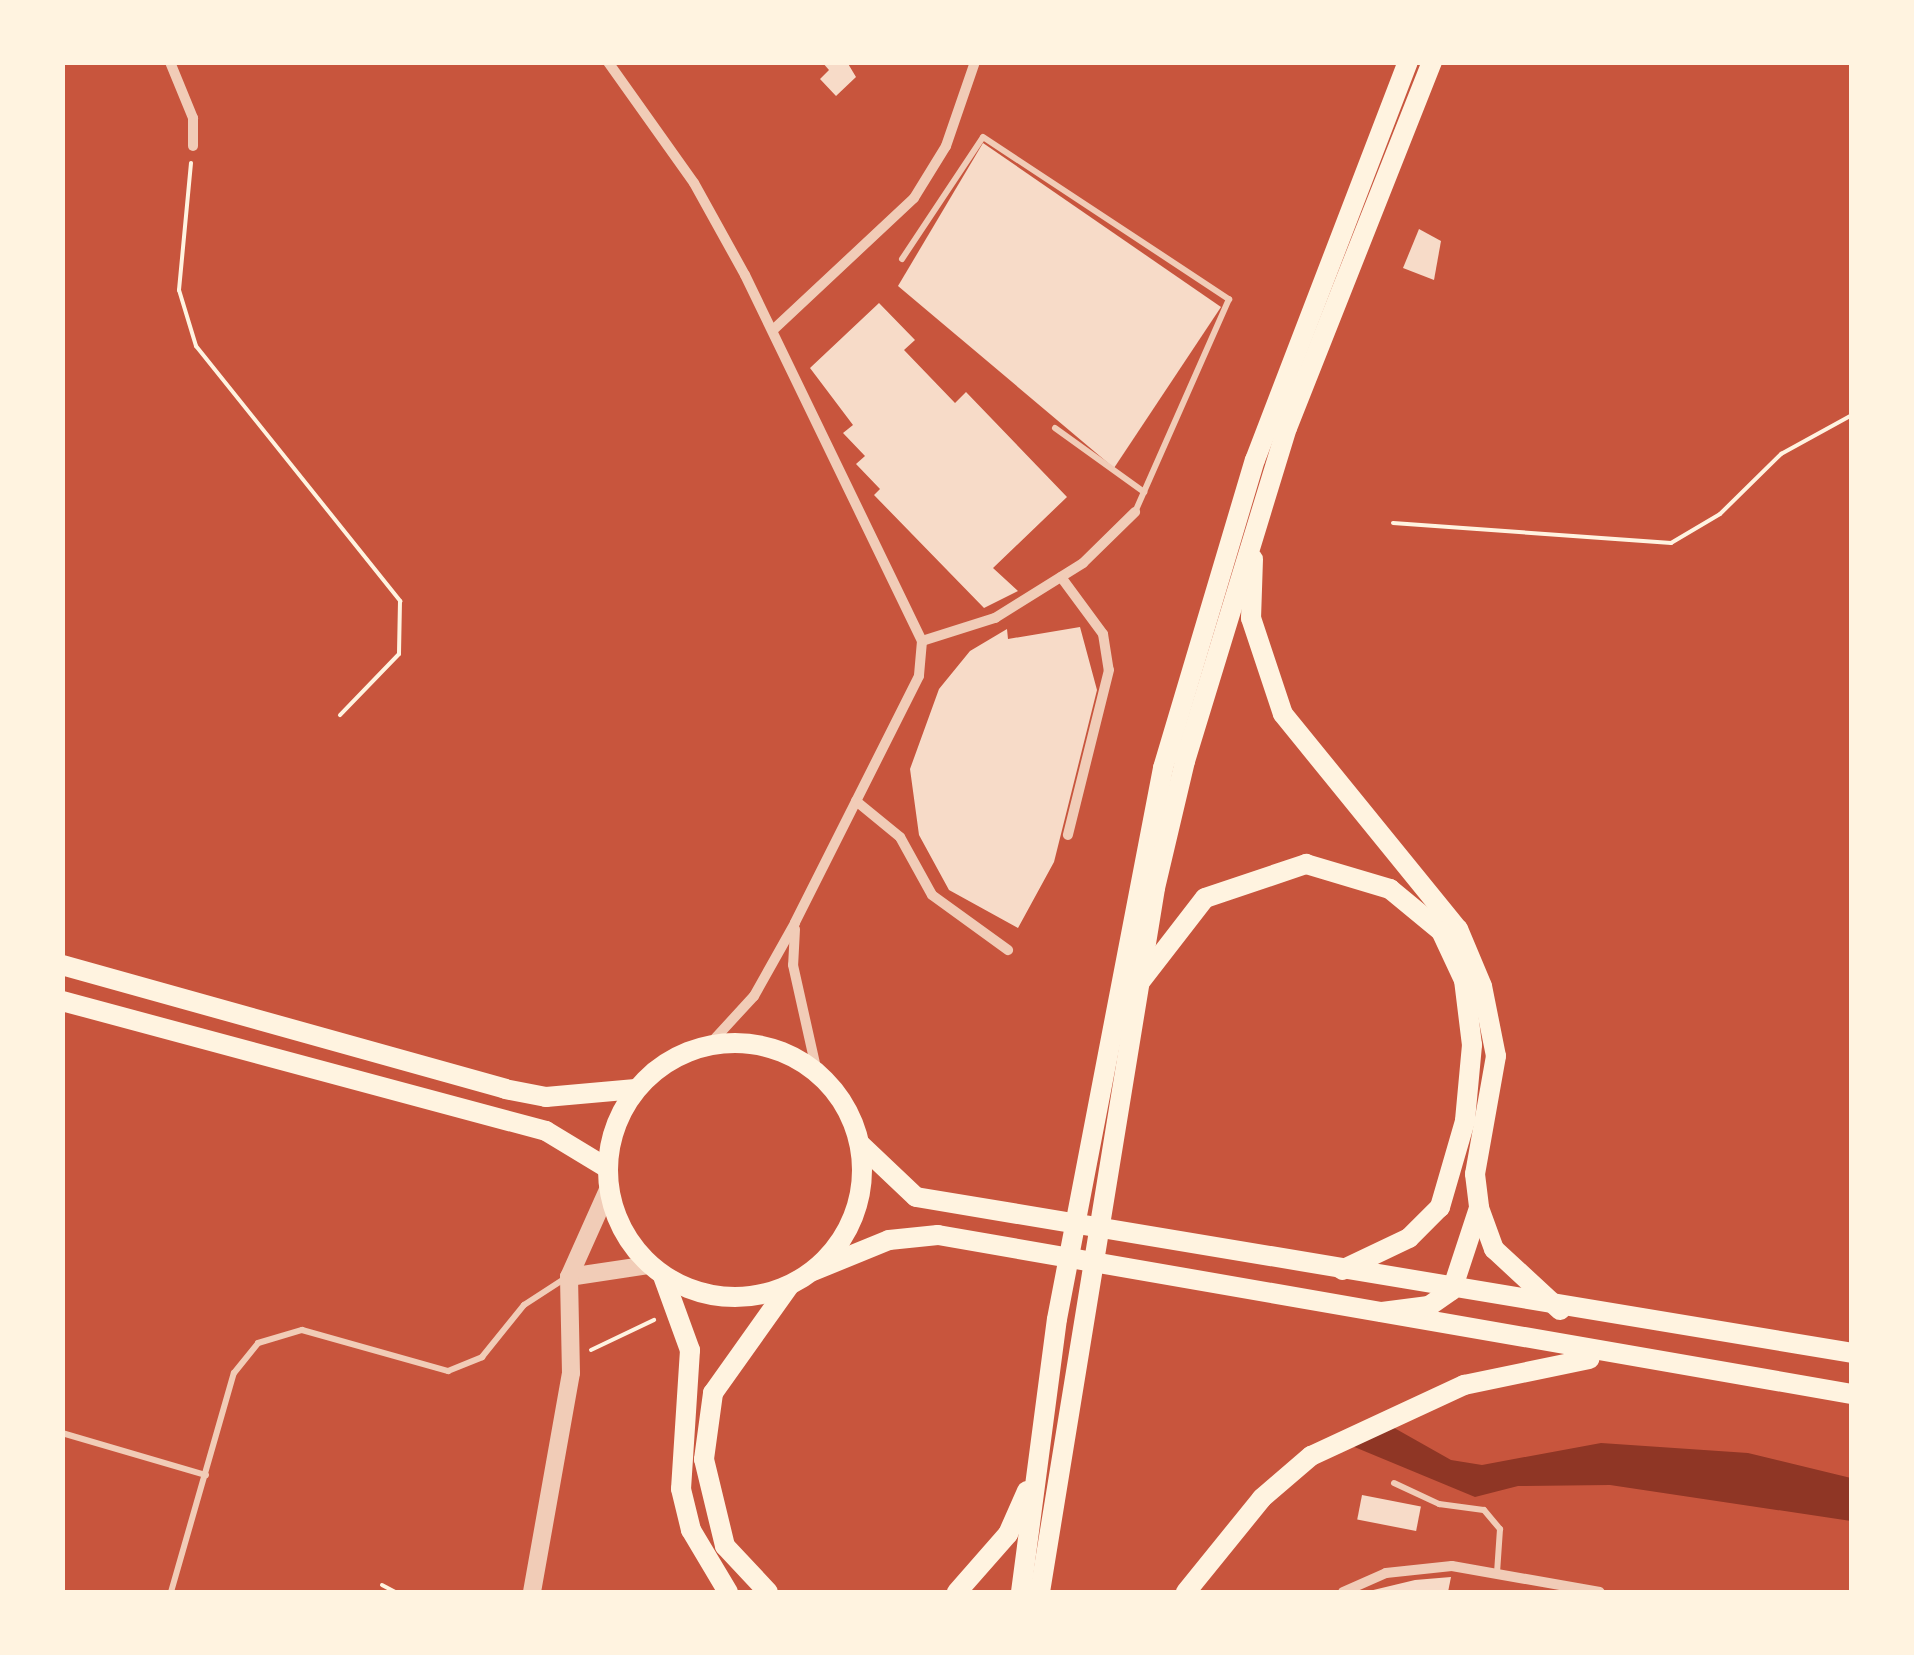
<!DOCTYPE html>
<style>
body{margin:0}
#map{position:relative;width:1914px;height:1655px;overflow:hidden;background:#c8553d;font-family:"Noto Serif",serif}
div>[style]{position:absolute}
.water>*{inset:0;background:#8f3625}
.building>*{inset:0;background:#f7dbc8;transform-origin:0 0}
.path>*{height:4px;margin:-2px;padding:0 2px;transform-origin:2px;border-radius:2px;background:#fff3e0}
.service>*{height:6px;margin:-3px;padding:0 3px;transform-origin:3px;border-radius:3px;background:#f1ccb7}
.minor>*{height:10px;margin:-5px;padding:0 5px;transform-origin:5px;border-radius:5px;background:#f1ccb7}
.tertiary>*{height:18px;margin:-9px;padding:0 9px;transform-origin:9px;border-radius:9px;background:#f1ccb7}
.primary>*{height:20px;margin:-10px;padding:0 10px;transform-origin:10px;border-radius:10px;background:#fff3e0}
.primary>.ring{margin:-10px;padding:0;box-sizing:content-box;background:none;border:20px solid #fff3e0;border-radius:50%}
span{translate:-50% -50%;white-space:nowrap;text-align:center;line-height:1.15;-webkit-text-stroke:8px #fff3e0;paint-order:stroke}
.frame{position:absolute;inset:0;border:65px solid #fff3e0;pointer-events:none}
</style>
<div id="map">
<div class="water">
<i style="clip-path:polygon(1389px 1425px,1451px 1460px,1482px 1465px,1601px 1443px,1748px 1453px,1851px 1478px,1851px 1521px,1610px 1485px,1518px 1486px,1475px 1497px,1352px 1446px)"></i>
</div>
<div class="building">
<i style="clip-path:polygon(822px 62px,847px 62px,856px 77px,836px 96px,820px 79px,829px 70px)"></i>
<i style="clip-path:polygon(983px 143px,1221px 307px,1114px 468px,898px 286px)"></i>
<i style="clip-path:polygon(1419px 229px,1441px 241px,1434px 280px,1403px 268px)"></i>
<i style="clip-path:polygon(879px 303px,915px 340px,904px 350px,955px 403px,966px 392px,1067px 497px,993px 568px,1018px 591px,984px 608px,874px 495px,880px 489px,856px 464px,865px 456px,843px 433px,853px 425px,810px 368px)"></i>
<i style="clip-path:polygon(1080px 627px,1097px 690px,1054px 862px,1018px 928px,949px 890px,919px 835px,910px 769px,939px 689px,970px 651px,1007px 629px,1008px 639px)"></i>
<i style="left:1362px;top:1495px;width:60px;height:25px;rotate:11deg"></i>
<i style="clip-path:polygon(1451px 1577px,1448px 1592px,1365px 1592px,1415px 1580px)"></i>
</div>
<div class="path">
<i style="left:191px;top:163px;width:128px;rotate:95.4deg"></i>
<i style="left:179px;top:290px;width:59px;rotate:73.1deg"></i>
<i style="left:196px;top:346px;width:327px;rotate:51.3deg"></i>
<i style="left:400px;top:601px;width:53px;rotate:91.1deg"></i>
<i style="left:399px;top:654px;width:85px;rotate:134deg"></i>
<i style="left:1393px;top:523px;width:279px;rotate:4.1deg"></i>
<i style="left:1671px;top:543px;width:57px;rotate:-30.6deg"></i>
<i style="left:1720px;top:514px;width:86px;rotate:-44.5deg"></i>
<i style="left:1781px;top:454px;width:81px;rotate:-28.8deg"></i>
<i style="left:591px;top:1350px;width:70px;rotate:-25.5deg"></i>
<i style="left:382px;top:1585px;width:15px;rotate:28deg"></i>
</div>
<div class="service">
<i style="left:902px;top:259px;width:146px;rotate:-56.4deg"></i>
<i style="left:983px;top:137px;width:295px;rotate:33.4deg"></i>
<i style="left:1229px;top:299px;width:233px;rotate:113.8deg"></i>
<i style="left:1055px;top:428px;width:110px;rotate:35.7deg"></i>
<i style="left:62px;top:1433px;width:150px;rotate:16.3deg"></i>
<i style="left:1394px;top:1483px;width:50px;rotate:25deg"></i>
<i style="left:1439px;top:1504px;width:45px;rotate:7.6deg"></i>
<i style="left:1484px;top:1510px;width:25px;rotate:50deg"></i>
<i style="left:1500px;top:1529px;width:44px;rotate:93.9deg"></i>
<i style="left:171px;top:1592px;width:228px;rotate:-74deg"></i>
<i style="left:234px;top:1373px;width:38px;rotate:-51deg"></i>
<i style="left:258px;top:1343px;width:46px;rotate:-16.5deg"></i>
<i style="left:302px;top:1330px;width:152px;rotate:15.7deg"></i>
<i style="left:448px;top:1371px;width:37px;rotate:-22deg"></i>
<i style="left:482px;top:1357px;width:67px;rotate:-51.1deg"></i>
<i style="left:524px;top:1305px;width:51px;rotate:-33.1deg"></i>
</div>
<div class="minor">
<i style="left:170px;top:62px;width:61px;rotate:67.7deg"></i>
<i style="left:193px;top:118px;width:28px;rotate:90deg"></i>
<i style="left:608px;top:62px;width:148px;rotate:54.6deg"></i>
<i style="left:694px;top:183px;width:105px;rotate:61deg"></i>
<i style="left:745px;top:275px;width:407px;rotate:64.2deg"></i>
<i style="left:922px;top:641px;width:35px;rotate:95deg"></i>
<i style="left:919px;top:676px;width:276px;rotate:116.7deg"></i>
<i style="left:795px;top:923px;width:84px;rotate:119.3deg"></i>
<i style="left:754px;top:996px;width:67px;rotate:132.6deg"></i>
<i style="left:773px;top:330px;width:193px;rotate:-43.1deg"></i>
<i style="left:914px;top:198px;width:61px;rotate:-58.4deg"></i>
<i style="left:946px;top:146px;width:89px;rotate:-71deg"></i>
<i style="left:1061px;top:577px;width:71px;rotate:53.6deg"></i>
<i style="left:1103px;top:634px;width:36px;rotate:81deg"></i>
<i style="left:1109px;top:670px;width:170px;rotate:104deg"></i>
<i style="left:922px;top:641px;width:77px;rotate:-17.5deg"></i>
<i style="left:995px;top:618px;width:104px;rotate:-32deg"></i>
<i style="left:1083px;top:563px;width:73px;rotate:-44.4deg"></i>
<i style="left:856px;top:801px;width:57px;rotate:39.3deg"></i>
<i style="left:900px;top:837px;width:66px;rotate:61.1deg"></i>
<i style="left:932px;top:895px;width:94px;rotate:35.9deg"></i>
<i style="left:795px;top:929px;width:36px;rotate:93deg"></i>
<i style="left:793px;top:965px;width:110px;rotate:77.4deg"></i>
<i style="left:1343px;top:1592px;width:47px;rotate:-23.8deg"></i>
<i style="left:1386px;top:1573px;width:66px;rotate:-6.1deg"></i>
<i style="left:1452px;top:1566px;width:150px;rotate:10deg"></i>
</div>
<div class="tertiary">
<i style="left:569px;top:1277px;width:80px;rotate:-8.6deg"></i>
<i style="left:532px;top:1592px;width:222px;rotate:-79.9deg"></i>
<i style="left:571px;top:1373px;width:96px;rotate:-91.2deg"></i>
<i style="left:569px;top:1277px;width:95px;rotate:-65.9deg"></i>
</div>
<div class="primary">
<i style="left:1253px;top:559px;width:59px;rotate:91.9deg"></i>
<i style="left:1251px;top:618px;width:101px;rotate:71.6deg"></i>
<i style="left:1283px;top:714px;width:277px;rotate:50.9deg"></i>
<i style="left:1458px;top:929px;width:62px;rotate:67.2deg"></i>
<i style="left:1482px;top:986px;width:71px;rotate:78.7deg"></i>
<i style="left:1496px;top:1056px;width:120px;rotate:100.1deg"></i>
<i style="left:1475px;top:1174px;width:34px;rotate:83deg"></i>
<i style="left:1479px;top:1208px;width:44px;rotate:69.9deg"></i>
<i style="left:1494px;top:1249px;width:90px;rotate:42.7deg"></i>
<i style="left:62px;top:965px;width:460px;rotate:15.6deg"></i>
<i style="left:505px;top:1089px;width:42px;rotate:11deg"></i>
<i style="left:546px;top:1097px;width:90px;rotate:-5.1deg"></i>
<i style="left:1140px;top:982px;width:106px;rotate:-52.3deg"></i>
<i style="left:1205px;top:898px;width:107px;rotate:-18.6deg"></i>
<i style="left:1306px;top:864px;width:88px;rotate:16.6deg"></i>
<i style="left:1390px;top:889px;width:66px;rotate:39.5deg"></i>
<i style="left:1441px;top:931px;width:54px;rotate:64.9deg"></i>
<i style="left:1464px;top:980px;width:65px;rotate:83deg"></i>
<i style="left:1472px;top:1045px;width:76px;rotate:95.3deg"></i>
<i style="left:1465px;top:1121px;width:90px;rotate:106.2deg"></i>
<i style="left:1440px;top:1207px;width:44px;rotate:135deg"></i>
<i style="left:1409px;top:1238px;width:74px;rotate:154.5deg"></i>
<i style="left:62px;top:1001px;width:501px;rotate:15.03deg"></i>
<i style="left:546px;top:1131px;width:71px;rotate:31.2deg"></i>
<i class="ring" style="left:608px;top:1043px;width:234px;height:234px"></i>
<i style="left:860px;top:1144px;width:77px;rotate:43.4deg"></i>
<i style="left:916px;top:1197px;width:949px;rotate:9.46deg"></i>
<i style="left:813px;top:1271px;width:82px;rotate:-22.2deg"></i>
<i style="left:889px;top:1240px;width:49px;rotate:-5.8deg"></i>
<i style="left:938px;top:1235px;width:928px;rotate:9.87deg"></i>
<i style="left:663px;top:1276px;width:79px;rotate:70deg"></i>
<i style="left:690px;top:1350px;width:139px;rotate:93.7deg"></i>
<i style="left:681px;top:1489px;width:42px;rotate:76.3deg"></i>
<i style="left:691px;top:1530px;width:72px;rotate:59.2deg"></i>
<i style="left:1382px;top:1312px;width:47px;rotate:-7.3deg"></i>
<i style="left:1429px;top:1306px;width:28px;rotate:-35deg"></i>
<i style="left:1452px;top:1290px;width:86px;rotate:-71.8deg"></i>
<i style="left:768px;top:1592px;width:63px;rotate:-133.1deg"></i>
<i style="left:725px;top:1546px;width:89px;rotate:-103.6deg"></i>
<i style="left:704px;top:1459px;width:67px;rotate:-82.2deg"></i>
<i style="left:713px;top:1393px;width:131px;rotate:-54.6deg"></i>
<i style="left:957px;top:1592px;width:77px;rotate:-48.7deg"></i>
<i style="left:1008px;top:1534px;width:47px;rotate:-66.2deg"></i>
<i style="left:1021px;top:1592px;width:275px;rotate:-82.5deg"></i>
<i style="left:1057px;top:1319px;width:561px;rotate:-79.11deg"></i>
<i style="left:1163px;top:768px;width:321px;rotate:-73.4deg"></i>
<i style="left:1255px;top:460px;width:426px;rotate:-69deg"></i>
<i style="left:1040px;top:1592px;width:713px;rotate:-80.72deg"></i>
<i style="left:1155px;top:888px;width:130px;rotate:-76.7deg"></i>
<i style="left:1185px;top:761px;width:348px;rotate:-73deg"></i>
<i style="left:1287px;top:428px;width:394px;rotate:-68.4deg"></i>
<i style="left:1186px;top:1592px;width:121px;rotate:-51deg"></i>
<i style="left:1262px;top:1498px;width:65px;rotate:-40.6deg"></i>
<i style="left:1311px;top:1456px;width:169px;rotate:-24.9deg"></i>
<i style="left:1464px;top:1385px;width:128px;rotate:-11.7deg"></i>
</div>
<div class="frame"></div>
</div>
